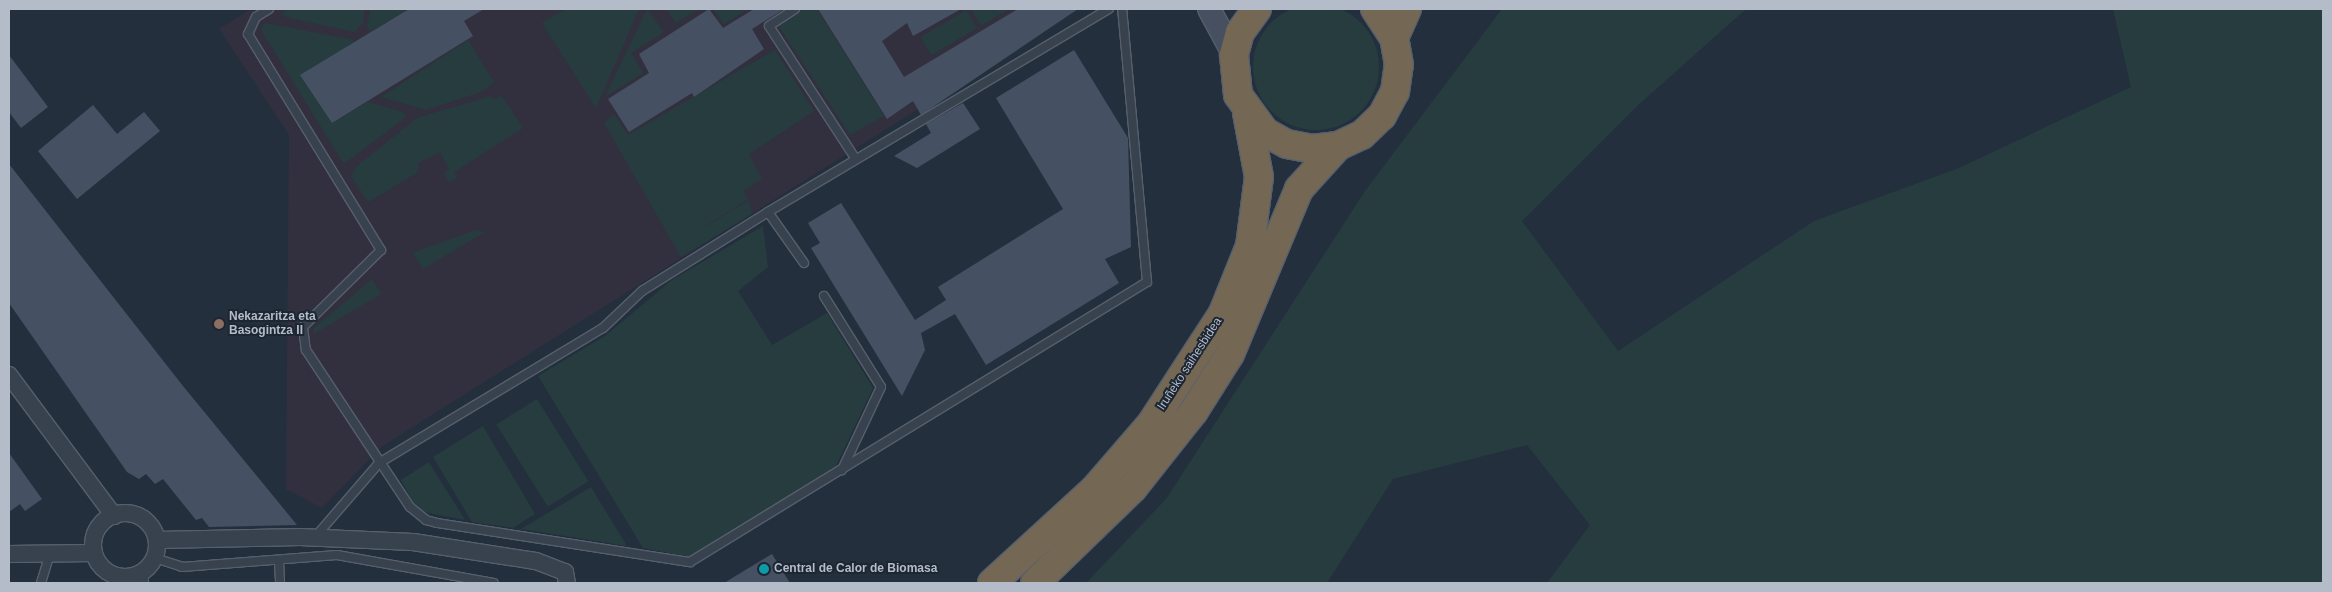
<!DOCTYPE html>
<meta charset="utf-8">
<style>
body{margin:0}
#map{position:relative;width:2332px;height:592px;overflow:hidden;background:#242f3e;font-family:Arial,sans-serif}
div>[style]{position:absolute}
.medical>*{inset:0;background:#32303f}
.green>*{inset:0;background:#263c3f;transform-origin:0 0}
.round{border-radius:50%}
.building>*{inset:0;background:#455162}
.roads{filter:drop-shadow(1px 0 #565f6c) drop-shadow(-1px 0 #565f6c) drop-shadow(0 1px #565f6c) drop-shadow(0 -1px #565f6c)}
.lane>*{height:8px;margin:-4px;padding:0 4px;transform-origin:4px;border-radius:4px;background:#38414e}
.street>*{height:16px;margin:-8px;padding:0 8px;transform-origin:8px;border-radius:8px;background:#38414e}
.street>.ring{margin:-8px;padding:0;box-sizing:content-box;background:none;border:16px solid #38414e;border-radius:50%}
.secondary>*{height:22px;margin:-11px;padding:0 11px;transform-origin:11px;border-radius:11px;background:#465061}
.highway>*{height:28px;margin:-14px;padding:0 14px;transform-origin:14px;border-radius:14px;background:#746855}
.dots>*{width:14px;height:14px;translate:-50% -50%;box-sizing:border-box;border:2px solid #1d2633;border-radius:50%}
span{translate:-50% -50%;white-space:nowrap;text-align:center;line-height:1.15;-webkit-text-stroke:4px #1d2633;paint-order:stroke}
.poi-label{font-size:12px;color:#b4bcc9;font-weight:700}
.left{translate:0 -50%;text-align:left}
.street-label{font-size:12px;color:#b4bcc9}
.frame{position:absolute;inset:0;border:10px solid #b4bcc9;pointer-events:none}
</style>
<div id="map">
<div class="medical">
<i style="clip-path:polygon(251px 9px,1077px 9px,381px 447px,322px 508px,286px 489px,289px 135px,219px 29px)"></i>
</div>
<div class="green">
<i class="round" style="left:1253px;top:4px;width:126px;height:126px"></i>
<i style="clip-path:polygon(287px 9px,365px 9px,363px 23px,354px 32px,286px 17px,282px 13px)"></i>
<i style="clip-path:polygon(370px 9px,409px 9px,371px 31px,367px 27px)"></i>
<i style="clip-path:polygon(565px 9px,639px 9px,596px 108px,542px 23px)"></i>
<i style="clip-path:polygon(647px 9px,664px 32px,631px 53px,643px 73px,605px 97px)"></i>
<i style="clip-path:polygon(666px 9px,699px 9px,676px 23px)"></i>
<i style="clip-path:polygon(713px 9px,748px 9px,724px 24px)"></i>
<i style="clip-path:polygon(805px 9px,817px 9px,884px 116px,850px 135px,778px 25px)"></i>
<i style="clip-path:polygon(971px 9px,1009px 9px,981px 26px)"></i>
<i style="clip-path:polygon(1502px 9px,1746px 9px,1636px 107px,1522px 221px,1618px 351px,1814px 221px,1959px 168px,2131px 87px,2113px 9px,2323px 9px,2323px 583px,1547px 583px,1590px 525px,1527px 445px,1393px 479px,1327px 583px,1086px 583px,1166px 499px,1365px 191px)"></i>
<i style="left:966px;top:10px;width:21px;height:53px;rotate:59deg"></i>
<i style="clip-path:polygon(264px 23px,354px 40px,332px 123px,368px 102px,403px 112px,406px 117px,344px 164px,261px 30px)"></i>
<i style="clip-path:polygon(468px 40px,494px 82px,481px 92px,426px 110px,381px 97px)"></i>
<i style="clip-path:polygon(775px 50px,814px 111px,749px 154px,762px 179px,743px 191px,748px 199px,695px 233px,749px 200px,752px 214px,681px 257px,604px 123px,614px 114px,628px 135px)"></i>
<i style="clip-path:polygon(491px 96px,494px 100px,502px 96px,523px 128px,454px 172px,457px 178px,449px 183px,444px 173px,449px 169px,440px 152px,418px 163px,418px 172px,368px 202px,351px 176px,356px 167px,417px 118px)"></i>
<i style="clip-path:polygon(763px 226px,768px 267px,738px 291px,772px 345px,827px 313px,873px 388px,835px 468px,690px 557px,643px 548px,538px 376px,605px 336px,672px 280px)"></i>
<i style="clip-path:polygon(476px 230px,485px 232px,423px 269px,412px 253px)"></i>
<i style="clip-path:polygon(372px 279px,381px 294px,314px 334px,313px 329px)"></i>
<i style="left:537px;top:399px;width:97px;height:48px;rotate:58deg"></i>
<i style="clip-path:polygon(483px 426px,535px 514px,513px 528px,472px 522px,433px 457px)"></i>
<i style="clip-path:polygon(429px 462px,465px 520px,423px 512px,413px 502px,401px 480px)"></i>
<i style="clip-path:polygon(591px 487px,627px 546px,521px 529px)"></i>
</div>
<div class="building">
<i style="clip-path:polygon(409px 9px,484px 9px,464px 21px,473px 36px,332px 123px,300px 75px)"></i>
<i style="clip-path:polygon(709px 9px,723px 28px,754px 9px,784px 9px,752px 29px,764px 49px,694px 97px,692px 93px,629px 132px,608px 99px,649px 73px,639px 54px)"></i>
<i style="clip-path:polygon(818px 9px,961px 9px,913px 36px,907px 23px,882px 41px,904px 77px,1018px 9px,1078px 9px,921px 115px,913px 101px,887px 119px)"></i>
<i style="clip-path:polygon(1074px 50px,1128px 138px,1131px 247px,1105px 259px,1119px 283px,986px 365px,955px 314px,921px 333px,925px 350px,902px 396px,811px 248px,820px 243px,808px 223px,841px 203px,915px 320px,946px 300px,938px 287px,1063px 209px,996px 98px)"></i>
<i style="clip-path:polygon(9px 55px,48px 107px,21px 128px,9px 112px)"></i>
<i style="clip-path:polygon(963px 103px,980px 129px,917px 168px,894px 156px,931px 133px,926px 124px)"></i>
<i style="clip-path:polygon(93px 105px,117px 134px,144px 112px,160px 131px,77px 199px,38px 151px)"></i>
<i style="clip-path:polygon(9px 164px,183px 386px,297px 525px,209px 527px,202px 518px,196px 520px,163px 479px,155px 484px,146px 474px,139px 479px,127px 472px,9px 303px)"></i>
<i style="clip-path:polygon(9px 453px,42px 499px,25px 511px,20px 504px,9px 512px)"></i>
<i style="clip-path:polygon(772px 554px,790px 583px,724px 583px)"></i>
</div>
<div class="roads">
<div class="lane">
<i style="left:269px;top:9px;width:15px;rotate:148deg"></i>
<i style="left:256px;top:17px;width:19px;rotate:115deg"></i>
<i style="left:248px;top:34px;width:254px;rotate:58.4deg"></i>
<i style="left:381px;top:250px;width:110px;rotate:135.4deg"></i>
<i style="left:303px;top:327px;width:23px;rotate:83deg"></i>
<i style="left:306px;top:350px;width:188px;rotate:56.5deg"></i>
<i style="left:410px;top:507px;width:21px;rotate:39deg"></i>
<i style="left:426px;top:520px;width:11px;rotate:15deg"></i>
<i style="left:437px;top:523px;width:256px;rotate:8.8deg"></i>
<i style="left:690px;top:562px;width:536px;rotate:-31.5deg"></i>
<i style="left:1147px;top:282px;width:274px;rotate:-95.2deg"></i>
<i style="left:795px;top:9px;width:31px;rotate:147deg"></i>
<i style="left:769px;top:26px;width:158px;rotate:56.9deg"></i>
<i style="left:804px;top:263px;width:62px;rotate:-125.2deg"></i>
<i style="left:768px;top:212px;width:397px;rotate:-30.8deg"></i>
<i style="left:824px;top:296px;width:107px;rotate:57.9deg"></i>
<i style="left:881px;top:387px;width:92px;rotate:115.2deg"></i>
<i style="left:316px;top:536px;width:96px;rotate:-49.2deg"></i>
<i style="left:379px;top:463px;width:262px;rotate:-31.1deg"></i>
<i style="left:603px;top:328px;width:54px;rotate:-43.5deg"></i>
<i style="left:642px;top:291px;width:149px;rotate:-32.1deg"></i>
<i style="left:155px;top:558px;width:28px;rotate:18deg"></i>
<i style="left:182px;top:567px;width:155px;rotate:-4.4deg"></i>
<i style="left:337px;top:555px;width:159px;rotate:10.1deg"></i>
<i style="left:279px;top:562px;width:21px;rotate:87deg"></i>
<i style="left:144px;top:572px;width:11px;rotate:90deg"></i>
<i style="left:41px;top:583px;width:31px;rotate:-73deg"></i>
</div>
<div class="street">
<i style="left:9px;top:375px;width:176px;rotate:53.3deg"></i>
<i class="ring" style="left:93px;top:513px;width:48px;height:48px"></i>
<i style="left:157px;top:540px;width:143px;rotate:-1.2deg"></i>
<i style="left:300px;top:537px;width:113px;rotate:2.5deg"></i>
<i style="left:413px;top:542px;width:124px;rotate:8.8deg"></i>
<i style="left:536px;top:561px;width:31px;rotate:21deg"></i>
<i style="left:565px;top:572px;width:11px;rotate:80deg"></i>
<i style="left:9px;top:554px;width:85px;rotate:-0.7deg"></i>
</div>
<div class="secondary">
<i style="left:1209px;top:9px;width:52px;rotate:61.5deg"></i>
</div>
<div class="highway">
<i style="left:1257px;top:9px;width:29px;rotate:126deg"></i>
<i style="left:1240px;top:32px;width:24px;rotate:105deg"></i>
<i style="left:1234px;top:55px;width:40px;rotate:84.3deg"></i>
<i style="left:1238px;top:95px;width:46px;rotate:53.9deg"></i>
<i style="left:1265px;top:132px;width:25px;rotate:29deg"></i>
<i style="left:1287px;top:144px;width:25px;rotate:11deg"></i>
<i style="left:1312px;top:149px;width:26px;rotate:-7deg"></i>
<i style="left:1338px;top:146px;width:26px;rotate:-25deg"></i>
<i style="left:1362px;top:135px;width:28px;rotate:-44deg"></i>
<i style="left:1382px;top:116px;width:27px;rotate:-62deg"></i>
<i style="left:1395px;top:92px;width:27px;rotate:-82deg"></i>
<i style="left:1399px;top:65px;width:27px;rotate:-100deg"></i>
<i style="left:1394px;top:38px;width:35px;rotate:-123deg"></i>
<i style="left:1394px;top:38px;width:32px;rotate:-66deg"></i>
<i style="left:992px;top:583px;width:138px;rotate:-42.4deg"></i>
<i style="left:1094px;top:490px;width:87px;rotate:-49.2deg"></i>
<i style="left:1151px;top:424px;width:132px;rotate:-57deg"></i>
<i style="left:1223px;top:313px;width:72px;rotate:-68.1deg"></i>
<i style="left:1250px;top:246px;width:70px;rotate:-82.6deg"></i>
<i style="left:1259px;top:177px;width:65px;rotate:-100.6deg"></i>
<i style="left:1035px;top:583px;width:136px;rotate:-44.1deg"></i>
<i style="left:1133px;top:488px;width:98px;rotate:-51.6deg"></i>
<i style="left:1194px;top:411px;width:67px;rotate:-57.7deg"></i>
<i style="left:1230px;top:354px;width:179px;rotate:-67.3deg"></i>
<i style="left:1299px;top:189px;width:58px;rotate:-47.8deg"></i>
</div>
</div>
<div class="dots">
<i style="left:219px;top:324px;background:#8d6e63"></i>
<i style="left:764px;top:569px;background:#0f9aa8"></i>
</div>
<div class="poi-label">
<span class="left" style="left:229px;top:324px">Nekazaritza eta<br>Basogintza II</span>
<span class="left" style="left:774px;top:569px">Central de Calor de Biomasa</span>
</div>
<div class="street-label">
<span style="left:1190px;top:364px;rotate:-57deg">Iruñeko saihesbidea</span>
</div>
<div class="frame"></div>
</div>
